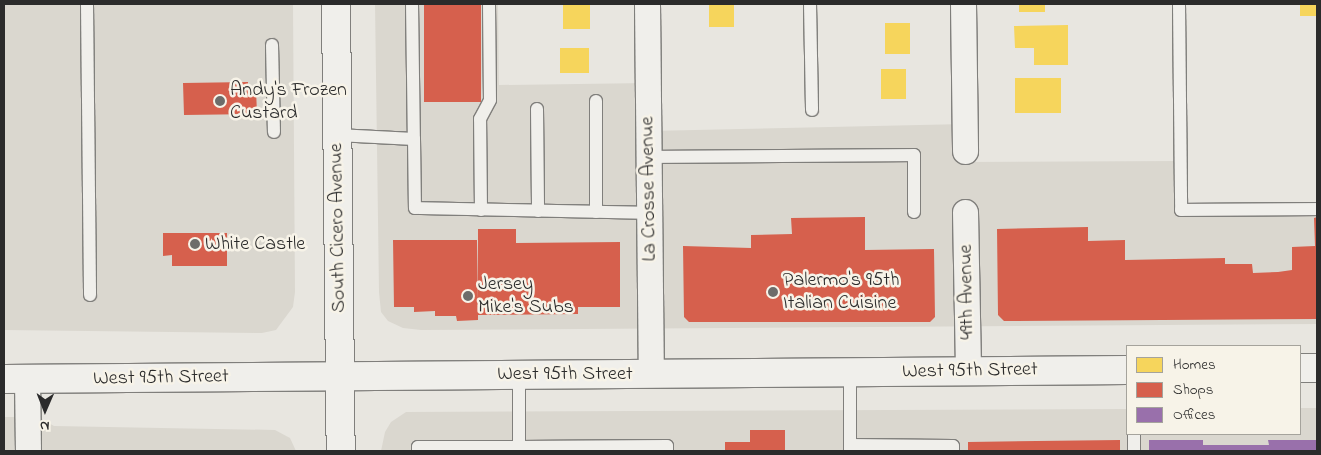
<!DOCTYPE html>
<style>
body{margin:0}
#map{position:relative;width:1321px;height:455px;overflow:hidden;background:#e8e6e0;font-family:"Indie Flower",sans-serif}
div>[style]{position:absolute}
.built>*{inset:0;background:#dad7cf}
.homes>*{inset:0;background:#f6d55c;transform-origin:0 0}
.shops>*{inset:0;background:#d6604d;transform-origin:0 0}
.offices>*{inset:0;background:#9970ab}
.roads{filter:drop-shadow(1px 0 #807f7c) drop-shadow(-1px 0 #807f7c) drop-shadow(0 1px #807f7c) drop-shadow(0 -1px #807f7c)}
.lane>*{height:12px;margin:-6px;padding:0 6px;transform-origin:6px;border-radius:6px;background:#f0efeb}
.street>*{height:25px;margin:-12.5px;padding:0 12.5px;transform-origin:12.5px;border-radius:12.5px;background:#f0efeb}
.primary>*{height:28px;margin:-14px;padding:0 14px;transform-origin:14px;border-radius:14px;background:#f0efeb}
.dots>*{width:14px;height:14px;translate:-50% -50%;box-sizing:border-box;border:2px solid #f7f3e8;border-radius:50%}
span{translate:-50% -50%;white-space:nowrap;text-align:center;line-height:1.15;-webkit-text-stroke:5px #f7f3e8;paint-order:stroke}
.poi-label{font-size:20px;color:#2b2b2b}
.left{translate:0 -50%;text-align:left}
.street-label{font-size:20px;color:#2b2b2b}
.frame{position:absolute;inset:0;border:5px solid #2b2b2b;pointer-events:none}
.legend{position:absolute;left:1126px;top:345px;width:175px;height:90px;box-sizing:border-box;background:#f7f3e8;border:1px solid #a5a39c;margin:0;padding:6px 9px;list-style:none;font-size:15px;color:#2b2b2b}
.legend li{display:flex;align-items:center;gap:10px;height:25px}
.legend b{width:25px;border:1px solid #a5a39c}
.north{position:absolute;left:20px;top:385px;width:50px;height:50px;-webkit-text-stroke:4px #f7f3e8;paint-order:stroke;rotate:181deg;font-size:14px;font-weight:700;line-height:20px;text-align:center;color:#2b2b2b}
.north::after{content:'';display:block;margin:auto;width:18px;height:22px;background:#2b2b2b;clip-path:polygon(50% 0,100% 100%,50% 72%,0 100%)}
</style>
<div id="map">
<div class="built">
<i style="clip-path:polygon(4px 4px,293px 4px,295px 292px,293px 307px,276px 330px,262px 333px,4px 330px)"></i>
<i style="clip-path:polygon(375px 4px,498px 4px,499px 85px,648px 83px,649px 131px,965px 124px,965px 162px,1180px 161px,1181px 210px,1317px 209px,1317px 324px,421px 330px,403px 328px,388px 321px,381px 312px,379px 292px)"></i>
<i style="clip-path:polygon(1300px 408px,1317px 408px,1317px 451px,381px 451px,385px 432px,391px 422px,406px 412px,1127px 409px,1127px 434px,1300px 434px)"></i>
<i style="clip-path:polygon(4px 417px,38px 417px,54px 426px,275px 430px,290px 438px,296px 451px,4px 451px)"></i>
</div>
<div class="homes">
<i style="left:709px;top:4px;width:25px;height:23px"></i>
<i style="left:1019px;top:4px;width:26px;height:8px"></i>
<i style="left:1300px;top:4px;width:17px;height:12px"></i>
<i style="left:563px;top:5px;width:27px;height:24px"></i>
<i style="left:910px;top:23px;width:31px;height:25px;rotate:90deg"></i>
<i style="clip-path:polygon(1068px 25px,1068px 65px,1034px 65px,1034px 48px,1015px 48px,1014px 26px)"></i>
<i style="left:560px;top:48px;width:29px;height:25px"></i>
<i style="left:881px;top:69px;width:25px;height:30px"></i>
<i style="left:1015px;top:78px;width:46px;height:35px"></i>
</div>
<div class="shops">
<i style="left:424px;top:4px;width:57px;height:98px"></i>
<i style="clip-path:polygon(248px 82px,248px 89px,256px 89px,257px 114px,184px 115px,183px 83px)"></i>
<i style="clip-path:polygon(865px 217px,865px 250px,934px 249px,935px 317px,930px 322px,689px 322px,684px 317px,683px 246px,751px 248px,751px 235px,792px 234px,791px 218px)"></i>
<i style="clip-path:polygon(1317px 217px,1317px 319px,1004px 321px,998px 315px,997px 229px,1088px 227px,1088px 241px,1125px 240px,1125px 260px,1225px 258px,1225px 264px,1252px 264px,1253px 273px,1278px 272px,1292px 270px,1292px 247px,1315px 246px,1314px 218px)"></i>
<i style="clip-path:polygon(478px 229px,516px 229px,516px 243px,620px 242px,620px 307px,578px 307px,578px 314px,478px 315px,478px 320px,457px 321px,456px 316px,435px 316px,435px 311px,414px 312px,414px 307px,394px 307px,393px 240px,477px 240px,478px 304px)"></i>
<i style="clip-path:polygon(163px 233px,227px 233px,227px 266px,172px 266px,172px 255px,163px 256px)"></i>
<i style="clip-path:polygon(750px 430px,785px 430px,785px 451px,725px 451px,725px 442px,750px 442px)"></i>
<i style="clip-path:polygon(1120px 440px,1120px 451px,968px 451px,968px 442px)"></i>
</div>
<div class="offices">
<i style="clip-path:polygon(1149px 440px,1203px 440px,1203px 445px,1269px 445px,1268px 440px,1317px 440px,1317px 451px,1149px 451px)"></i>
</div>
<div class="roads">
<div class="lane">
<i style="left:87px;top:4px;width:291px;rotate:89.4deg"></i>
<i style="left:412px;top:4px;width:135px;rotate:89.2deg"></i>
<i style="left:810px;top:4px;width:106px;rotate:88.9deg"></i>
<i style="left:1179px;top:4px;width:206px;rotate:89.4deg"></i>
<i style="left:1181px;top:210px;width:136px;rotate:-0.4deg"></i>
<i style="left:272px;top:45px;width:87px;rotate:88.7deg"></i>
<i style="left:596px;top:101px;width:111px;rotate:90deg"></i>
<i style="left:537px;top:109px;width:102px;rotate:89.4deg"></i>
<i style="left:337px;top:135px;width:77px;rotate:3deg"></i>
<i style="left:414px;top:139px;width:69px;rotate:89.2deg"></i>
<i style="left:415px;top:208px;width:234px;rotate:1.2deg"></i>
<i style="left:649px;top:157px;width:265px;rotate:-0.4deg"></i>
<i style="left:914px;top:155px;width:57px;rotate:90deg"></i>
<i style="left:481px;top:210px;width:91px;rotate:-90.6deg"></i>
<i style="left:480px;top:119px;width:21px;rotate:-62deg"></i>
<i style="left:490px;top:100px;width:96px;rotate:-90.6deg"></i>
<i style="left:519px;top:374px;width:73px;rotate:90deg"></i>
<i style="left:519px;top:447px;width:148px;rotate:-0.4deg"></i>
<i style="left:667px;top:446px;width:5px;rotate:90deg"></i>
<i style="left:850px;top:445px;width:103px;rotate:0.6deg"></i>
<i style="left:953px;top:446px;width:5px;rotate:90deg"></i>
<i style="left:418px;top:451px;width:4px;rotate:-90deg"></i>
<i style="left:418px;top:447px;width:101px"></i>
<i style="left:850px;top:451px;width:79px;rotate:-90deg"></i>
<i style="left:1134px;top:451px;width:17px;rotate:-90deg"></i>
</div>
<div class="street">
<i style="left:647px;top:4px;width:370px;rotate:89.4deg"></i>
<i style="left:963px;top:4px;width:147px;rotate:89.2deg"></i>
<i style="left:965px;top:212px;width:159px;rotate:88.9deg"></i>
<i style="left:27px;top:379px;width:72px;rotate:89.2deg"></i>
</div>
<div class="primary">
<i style="left:336px;top:4px;width:447px;rotate:89.4deg"></i>
<i style="left:1300px;top:368px;width:17px"></i>
<i style="left:4px;top:379px;width:1123px;rotate:-0.46deg"></i>
</div>
</div>
<div class="dots">
<i style="left:220px;top:101px;background:#6d6c6a"></i>
<i style="left:195px;top:244px;background:#6d6c6a"></i>
<i style="left:773px;top:292px;background:#6d6c6a"></i>
<i style="left:468px;top:296px;background:#6d6c6a"></i>
</div>
<div class="poi-label">
<span class="left" style="left:230px;top:102px">Andy's Frozen<br>Custard</span>
<span class="left" style="left:205px;top:244px">White Castle</span>
<span class="left" style="left:783px;top:292px">Palermo's 95th<br>Italian Cuisine</span>
<span class="left" style="left:478px;top:296px">Jersey<br>Mike's Subs</span>
</div>
<div class="street-label">
<span style="left:649px;top:189px;rotate:-91deg">La Crosse Avenue</span>
<span style="left:338px;top:228px;rotate:-91deg">South Cicero Avenue</span>
<span style="left:967px;top:292px;rotate:-91deg">49th Avenue</span>
<span style="left:970px;top:371px;rotate:-1deg">West 95th Street</span>
<span style="left:565px;top:374px">West 95th Street</span>
<span style="left:161px;top:378px;rotate:-1deg">West 95th Street</span>
</div>
<div class="frame"></div>
<ul class="legend">
<li><b style="height:14px;background:#f6d55c"></b>Homes</li>
<li><b style="height:14px;background:#d6604d"></b>Shops</li>
<li><b style="height:14px;background:#9970ab"></b>Offices</li>
</ul>
<div class="north">N</div>
</div>
